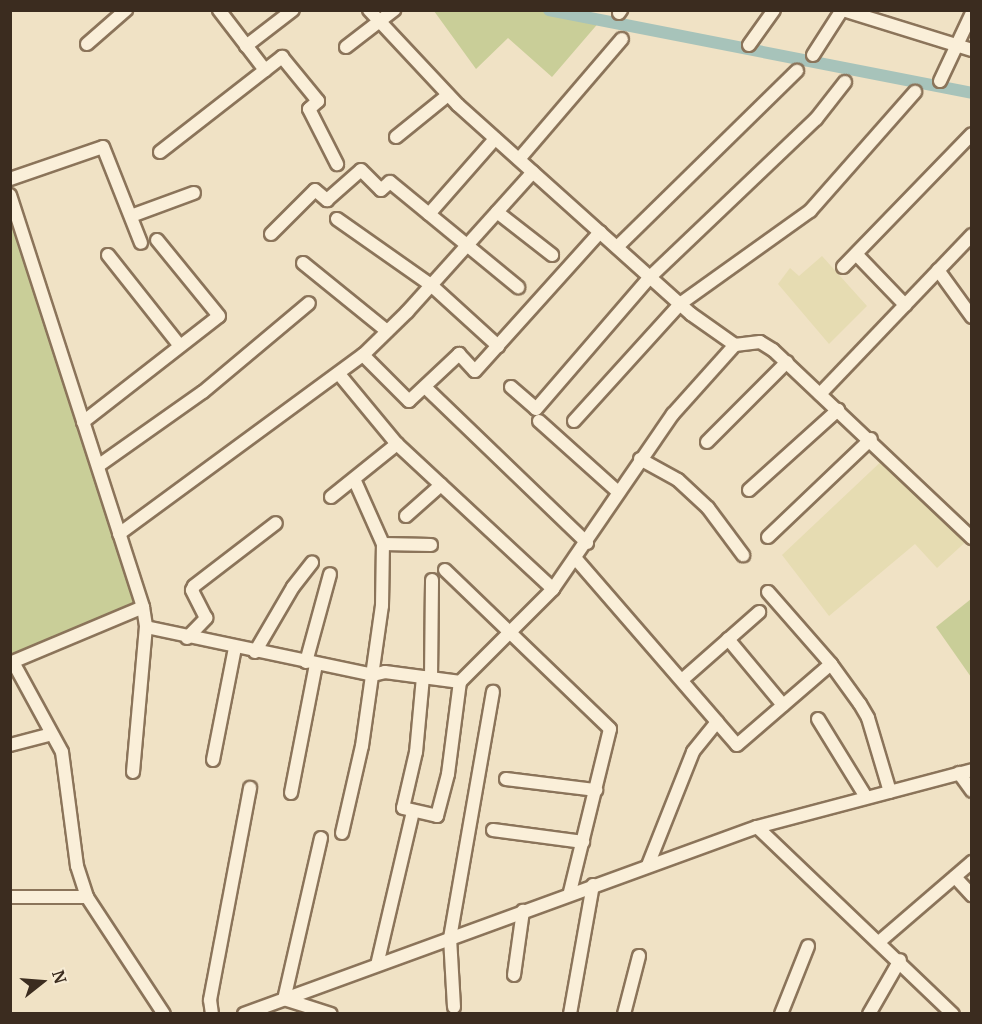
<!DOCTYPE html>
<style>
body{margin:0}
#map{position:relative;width:982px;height:1024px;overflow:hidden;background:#f0e2c5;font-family:Merriweather,serif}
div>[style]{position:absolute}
.farmland>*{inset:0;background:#e6dcb2}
.green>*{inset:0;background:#c9ce98}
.canal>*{height:12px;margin:-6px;padding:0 6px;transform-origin:6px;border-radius:6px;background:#a7c3ba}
.roads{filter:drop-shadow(2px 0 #8b745a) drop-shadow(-2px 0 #8b745a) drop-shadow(0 2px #8b745a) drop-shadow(0 -2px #8b745a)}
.minor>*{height:12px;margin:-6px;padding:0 6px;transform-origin:6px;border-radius:6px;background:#faefd9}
span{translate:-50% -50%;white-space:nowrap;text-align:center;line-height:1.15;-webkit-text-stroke:5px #f7ecd5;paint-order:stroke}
.frame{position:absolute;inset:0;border:12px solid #3b2c1f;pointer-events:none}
.north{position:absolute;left:12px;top:952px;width:60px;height:60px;-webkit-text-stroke:4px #f7ecd5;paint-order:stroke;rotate:73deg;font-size:16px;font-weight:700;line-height:24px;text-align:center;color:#3b2c1f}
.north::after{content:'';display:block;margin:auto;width:21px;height:27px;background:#3b2c1f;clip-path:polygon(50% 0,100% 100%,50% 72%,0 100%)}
</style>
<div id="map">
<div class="farmland">
<i style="clip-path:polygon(822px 256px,867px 306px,829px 344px,778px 284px,790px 268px,799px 276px)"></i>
<i style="clip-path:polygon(888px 455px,971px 537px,937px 568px,915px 544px,829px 616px,782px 555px)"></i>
</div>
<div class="green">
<i style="clip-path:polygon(434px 11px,549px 11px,601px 20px,552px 77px,508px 38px,476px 69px)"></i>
<i style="clip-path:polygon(10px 217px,143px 607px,10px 662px)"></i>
<i style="clip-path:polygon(971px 599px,971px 677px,936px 627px)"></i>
</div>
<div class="canal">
<i style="left:549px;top:10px;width:431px;rotate:11.1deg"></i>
</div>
<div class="roads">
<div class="minor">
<i style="left:219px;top:10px;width:76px;rotate:52.5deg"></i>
<i style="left:369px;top:10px;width:130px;rotate:46.9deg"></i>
<i style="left:458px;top:105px;width:313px;rotate:41.9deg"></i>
<i style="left:691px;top:314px;width:54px;rotate:35.2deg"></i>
<i style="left:735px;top:345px;width:25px;rotate:-7deg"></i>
<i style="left:760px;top:342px;width:15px;rotate:32deg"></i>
<i style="left:773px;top:350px;width:274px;rotate:43.4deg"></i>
<i style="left:843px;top:10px;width:135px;rotate:17.2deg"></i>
<i style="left:619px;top:13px;width:4px;rotate:-56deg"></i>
<i style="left:87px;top:44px;width:52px;rotate:-41.1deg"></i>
<i style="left:749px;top:45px;width:43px;rotate:-54.5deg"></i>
<i style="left:246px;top:46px;width:59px;rotate:-37.5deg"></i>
<i style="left:346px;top:47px;width:61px;rotate:-37.6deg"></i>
<i style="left:813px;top:55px;width:54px;rotate:-57.2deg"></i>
<i style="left:940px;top:81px;width:75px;rotate:-64.8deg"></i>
<i style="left:396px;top:137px;width:67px;rotate:-38.9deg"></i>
<i style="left:160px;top:152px;width:155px;rotate:-37.9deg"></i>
<i style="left:282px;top:57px;width:57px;rotate:50.7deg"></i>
<i style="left:318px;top:101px;width:12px;rotate:138deg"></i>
<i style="left:309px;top:109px;width:62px;rotate:63deg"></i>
<i style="left:519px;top:159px;width:158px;rotate:-49.4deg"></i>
<i style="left:10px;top:179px;width:98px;rotate:-19deg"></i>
<i style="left:103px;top:147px;width:103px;rotate:68.4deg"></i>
<i style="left:10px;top:195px;width:433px;rotate:72.1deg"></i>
<i style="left:143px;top:607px;width:20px;rotate:81deg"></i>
<i style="left:146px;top:627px;width:232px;rotate:11.9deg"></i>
<i style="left:373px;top:675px;width:12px;rotate:-14deg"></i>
<i style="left:385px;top:672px;width:76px;rotate:7.6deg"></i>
<i style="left:497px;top:212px;width:70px;rotate:38deg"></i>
<i style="left:429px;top:214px;width:100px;rotate:-48.7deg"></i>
<i style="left:131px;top:216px;width:67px;rotate:-20.1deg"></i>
<i style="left:337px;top:219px;width:115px;rotate:35.1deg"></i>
<i style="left:431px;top:285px;width:91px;rotate:42.3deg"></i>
<i style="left:271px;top:234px;width:62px;rotate:-45deg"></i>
<i style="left:315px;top:190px;width:16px;rotate:40deg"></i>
<i style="left:327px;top:200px;width:45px;rotate:-41.4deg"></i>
<i style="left:361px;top:170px;width:28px;rotate:45deg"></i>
<i style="left:381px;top:190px;width:12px;rotate:-42deg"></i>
<i style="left:390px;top:182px;width:166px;rotate:39.4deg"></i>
<i style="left:617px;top:247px;width:252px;rotate:-44.4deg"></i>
<i style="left:856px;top:254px;width:71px;rotate:46.1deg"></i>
<i style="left:108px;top:255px;width:116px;rotate:51.6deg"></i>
<i style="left:303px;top:263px;width:108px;rotate:39deg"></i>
<i style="left:843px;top:267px;width:185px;rotate:-45.9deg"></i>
<i style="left:938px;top:270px;width:58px;rotate:54.1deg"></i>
<i style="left:363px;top:355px;width:65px;rotate:45deg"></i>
<i style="left:409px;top:401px;width:69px;rotate:-43.2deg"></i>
<i style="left:459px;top:354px;width:23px;rotate:47deg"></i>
<i style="left:475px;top:371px;width:187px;rotate:-48deg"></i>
<i style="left:339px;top:374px;width:91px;rotate:50.4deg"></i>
<i style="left:397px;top:444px;width:213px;rotate:42.9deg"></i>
<i style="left:425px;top:387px;width:225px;rotate:43.9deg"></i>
<i style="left:511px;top:387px;width:33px;rotate:41deg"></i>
<i style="left:536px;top:409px;width:174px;rotate:-49.2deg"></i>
<i style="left:650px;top:277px;width:229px;rotate:-43.6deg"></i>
<i style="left:816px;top:119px;width:47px;rotate:-51.9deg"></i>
<i style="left:820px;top:394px;width:220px;rotate:-46.3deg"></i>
<i style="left:539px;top:421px;width:105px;rotate:41.9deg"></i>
<i style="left:574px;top:421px;width:158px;rotate:-47.8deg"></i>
<i style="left:680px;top:304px;width:160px;rotate:-35.6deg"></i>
<i style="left:810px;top:211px;width:159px;rotate:-48.6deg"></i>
<i style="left:83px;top:422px;width:172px;rotate:-37.9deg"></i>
<i style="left:219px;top:316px;width:98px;rotate:-129.2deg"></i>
<i style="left:707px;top:442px;width:113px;rotate:-45deg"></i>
<i style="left:640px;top:459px;width:43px;rotate:28.9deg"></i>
<i style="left:678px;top:480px;width:41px;rotate:43deg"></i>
<i style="left:708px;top:508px;width:59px;rotate:53.3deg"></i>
<i style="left:98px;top:466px;width:128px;rotate:-35.2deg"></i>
<i style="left:203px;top:392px;width:138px;rotate:-40deg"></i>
<i style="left:749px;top:490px;width:120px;rotate:-42deg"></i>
<i style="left:331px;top:497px;width:85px;rotate:-38.8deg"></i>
<i style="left:406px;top:516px;width:47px;rotate:-41.5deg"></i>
<i style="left:119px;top:534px;width:303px;rotate:-36.3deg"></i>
<i style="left:363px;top:355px;width:62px;rotate:-44.3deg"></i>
<i style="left:407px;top:312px;width:188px;rotate:-48deg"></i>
<i style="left:768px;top:537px;width:142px;rotate:-43.6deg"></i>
<i style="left:383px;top:544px;width:48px;rotate:1.2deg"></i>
<i style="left:576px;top:559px;width:216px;rotate:49.1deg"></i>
<i style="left:717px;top:722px;width:38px;rotate:129deg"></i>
<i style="left:693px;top:752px;width:122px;rotate:111.7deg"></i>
<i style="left:445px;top:570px;width:229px;rotate:43.9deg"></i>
<i style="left:610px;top:729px;width:168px;rotate:103.8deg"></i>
<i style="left:768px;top:592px;width:96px;rotate:48.8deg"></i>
<i style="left:831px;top:664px;width:49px;rotate:54.1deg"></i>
<i style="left:860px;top:704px;width:16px;rotate:60deg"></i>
<i style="left:868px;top:718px;width:77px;rotate:73.4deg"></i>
<i style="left:187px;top:638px;width:28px;rotate:-46deg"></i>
<i style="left:206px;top:618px;width:31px;rotate:-117deg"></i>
<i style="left:192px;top:590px;width:4px;rotate:-63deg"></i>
<i style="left:194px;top:586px;width:103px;rotate:-37.5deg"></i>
<i style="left:728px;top:639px;width:86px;rotate:50.2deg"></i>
<i style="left:255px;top:652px;width:75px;rotate:-59.7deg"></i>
<i style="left:293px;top:587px;width:31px;rotate:-52deg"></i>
<i style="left:13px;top:662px;width:102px;rotate:61.4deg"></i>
<i style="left:62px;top:752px;width:115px;rotate:82.5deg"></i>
<i style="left:77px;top:866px;width:33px;rotate:72deg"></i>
<i style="left:87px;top:897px;width:140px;rotate:56.7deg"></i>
<i style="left:306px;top:662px;width:91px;rotate:-74.7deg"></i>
<i style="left:10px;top:663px;width:144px;rotate:-22.8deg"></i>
<i style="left:423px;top:677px;width:75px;rotate:95.3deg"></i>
<i style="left:416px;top:752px;width:57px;rotate:103.1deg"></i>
<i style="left:403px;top:808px;width:35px;rotate:13deg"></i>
<i style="left:437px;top:816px;width:43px;rotate:-75.3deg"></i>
<i style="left:448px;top:774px;width:93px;rotate:-82.6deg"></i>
<i style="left:460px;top:682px;width:132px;rotate:-45deg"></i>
<i style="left:553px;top:589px;width:212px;rotate:-55.6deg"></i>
<i style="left:673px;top:414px;width:93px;rotate:-48.1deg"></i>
<i style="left:431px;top:678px;width:98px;rotate:-89.4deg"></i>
<i style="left:682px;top:680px;width:103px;rotate:-41.4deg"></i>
<i style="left:818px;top:719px;width:92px;rotate:58.4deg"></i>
<i style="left:717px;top:722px;width:30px;rotate:49deg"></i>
<i style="left:737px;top:745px;width:124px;rotate:-40.8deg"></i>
<i style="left:10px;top:745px;width:43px;rotate:-14.7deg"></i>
<i style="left:213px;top:760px;width:114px;rotate:-78.9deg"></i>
<i style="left:133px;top:772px;width:146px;rotate:-84.9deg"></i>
<i style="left:959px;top:773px;width:22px;rotate:54deg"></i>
<i style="left:506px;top:779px;width:91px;rotate:7deg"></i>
<i style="left:291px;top:793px;width:131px;rotate:-79deg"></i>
<i style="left:757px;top:827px;width:271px;rotate:43.7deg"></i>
<i style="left:493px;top:830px;width:91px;rotate:7.6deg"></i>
<i style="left:342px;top:833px;width:89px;rotate:-77.1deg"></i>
<i style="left:362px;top:746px;width:141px;rotate:-81.9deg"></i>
<i style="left:382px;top:606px;width:62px;rotate:-89.1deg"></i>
<i style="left:383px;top:544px;width:71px;rotate:-114deg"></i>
<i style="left:321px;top:838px;width:165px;rotate:102.9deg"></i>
<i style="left:284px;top:999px;width:49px;rotate:17.7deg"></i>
<i style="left:955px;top:877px;width:25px;rotate:47deg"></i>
<i style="left:10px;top:897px;width:77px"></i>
<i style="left:879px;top:942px;width:123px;rotate:-40.7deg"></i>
<i style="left:377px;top:965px;width:158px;rotate:-76.8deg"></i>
<i style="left:514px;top:975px;width:65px;rotate:-82deg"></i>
<i style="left:454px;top:1007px;width:69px;rotate:-93.3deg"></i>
<i style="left:450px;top:938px;width:250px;rotate:-80.1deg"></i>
<i style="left:212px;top:1014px;width:14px;rotate:-98deg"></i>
<i style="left:210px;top:1000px;width:216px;rotate:-79.3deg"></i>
<i style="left:244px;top:1014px;width:546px;rotate:-20.03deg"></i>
<i style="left:757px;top:827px;width:222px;rotate:-14.8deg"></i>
<i style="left:570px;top:1014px;width:131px;rotate:-79.9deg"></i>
<i style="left:624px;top:1014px;width:60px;rotate:-75.5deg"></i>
<i style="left:781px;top:1014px;width:73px;rotate:-68.3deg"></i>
<i style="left:869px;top:1014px;width:62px;rotate:-60.1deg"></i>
</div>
</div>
<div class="frame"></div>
<div class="north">N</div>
</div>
